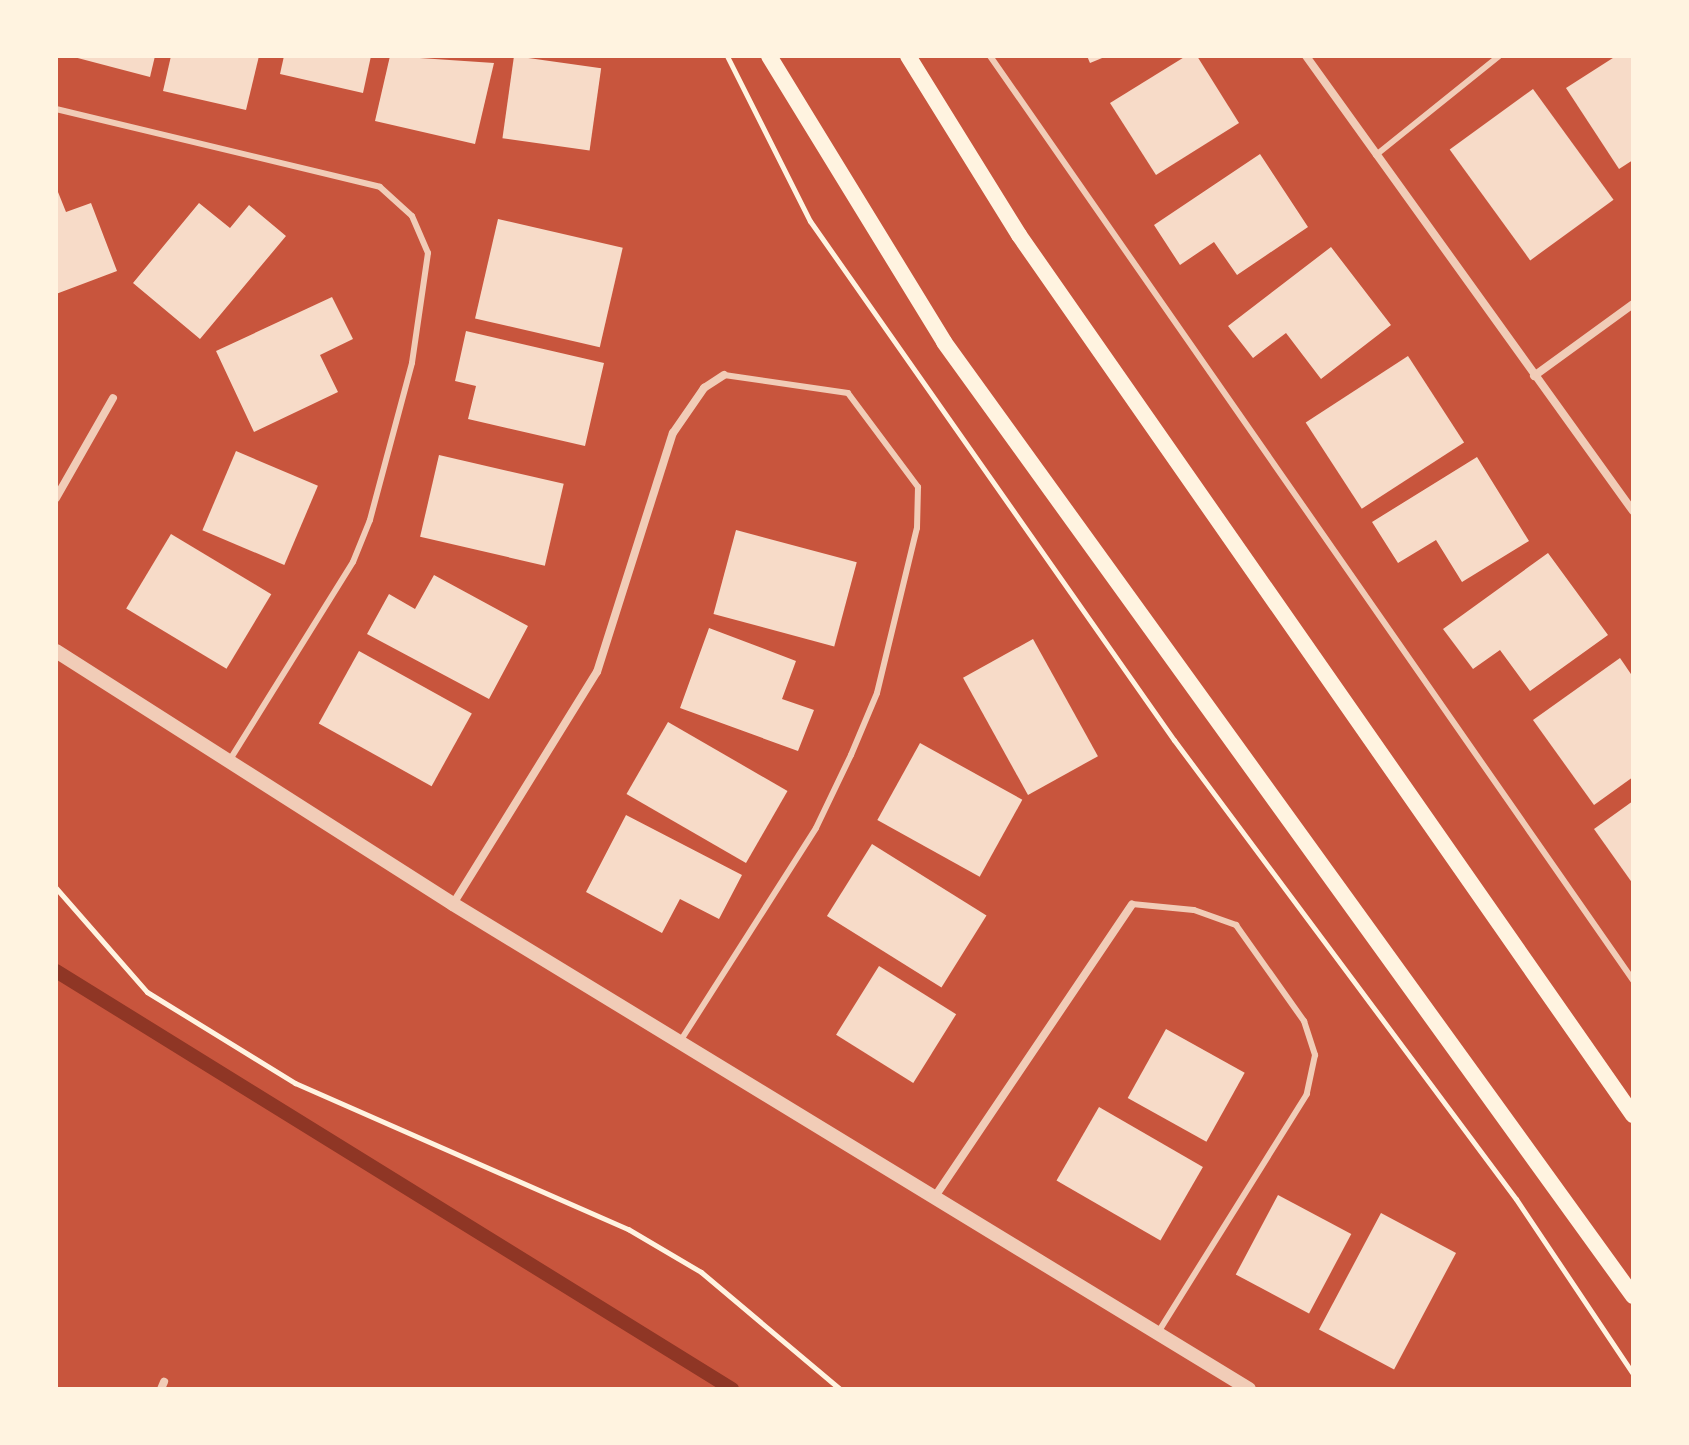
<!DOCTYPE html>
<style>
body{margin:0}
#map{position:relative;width:1689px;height:1445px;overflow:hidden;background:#c8553d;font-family:Jost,sans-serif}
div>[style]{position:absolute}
.stream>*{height:14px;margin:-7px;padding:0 7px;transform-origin:7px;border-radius:7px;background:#8f3625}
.building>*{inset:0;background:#f7dbc8;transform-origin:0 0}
.path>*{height:5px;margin:-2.5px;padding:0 2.5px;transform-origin:2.5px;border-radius:2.5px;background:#fff3e0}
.service>*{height:6px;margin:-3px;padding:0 3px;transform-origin:3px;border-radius:3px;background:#f1ccb7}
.minor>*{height:8px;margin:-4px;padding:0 4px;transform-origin:4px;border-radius:4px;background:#f1ccb7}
.tertiary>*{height:14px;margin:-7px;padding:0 7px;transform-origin:7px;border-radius:7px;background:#f1ccb7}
.secondary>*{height:16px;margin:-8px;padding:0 8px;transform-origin:8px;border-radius:8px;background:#fff3e0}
span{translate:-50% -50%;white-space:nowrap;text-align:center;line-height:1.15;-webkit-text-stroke:7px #fff3e0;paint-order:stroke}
.frame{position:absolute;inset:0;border:58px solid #fff3e0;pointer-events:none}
</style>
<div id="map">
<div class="stream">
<i style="left:56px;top:971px;width:795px;rotate:31.73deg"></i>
</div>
<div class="building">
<i style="clip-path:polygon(70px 56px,155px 56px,150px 77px)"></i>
<i style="clip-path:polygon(171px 56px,259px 56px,246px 110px,163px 91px)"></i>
<i style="clip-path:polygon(284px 56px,371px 56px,363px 93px,280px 74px)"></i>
<i style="clip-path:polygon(390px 56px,494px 63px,475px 144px,375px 121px)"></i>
<i style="left:514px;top:56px;width:88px;height:83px;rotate:8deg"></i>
<i style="clip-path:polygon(1087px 56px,1107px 56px,1090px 63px)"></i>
<i style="clip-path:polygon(1186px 56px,1197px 56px,1239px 123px,1156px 175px,1110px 103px)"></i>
<i style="clip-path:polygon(1616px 56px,1633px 56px,1633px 160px,1619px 169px,1566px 88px)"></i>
<i style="left:1533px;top:89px;width:137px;height:103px;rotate:54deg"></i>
<i style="clip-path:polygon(1260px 154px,1308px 227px,1237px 275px,1214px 242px,1180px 265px,1154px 225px)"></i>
<i style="clip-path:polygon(56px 187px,66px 212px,91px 203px,117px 271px,56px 294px)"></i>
<i style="clip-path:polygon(199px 203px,230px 228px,249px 205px,286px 236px,200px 339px,133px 283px)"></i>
<i style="left:498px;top:219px;width:128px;height:102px;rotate:13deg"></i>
<i style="clip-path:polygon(1331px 247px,1391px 325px,1321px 379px,1286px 333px,1253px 358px,1228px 326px)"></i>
<i style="clip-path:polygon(332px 297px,353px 339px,320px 355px,338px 392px,254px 432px,216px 351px)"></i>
<i style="clip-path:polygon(466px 331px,604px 363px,585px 446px,468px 419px,476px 386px,455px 381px)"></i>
<i style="left:1408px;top:356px;width:103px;height:122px;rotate:57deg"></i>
<i style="left:236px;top:451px;width:89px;height:86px;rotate:23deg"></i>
<i style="left:439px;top:455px;width:128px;height:84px;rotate:13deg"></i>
<i style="clip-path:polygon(1477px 457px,1529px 541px,1462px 582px,1436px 540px,1398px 563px,1372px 522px)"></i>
<i style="left:736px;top:530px;width:125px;height:87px;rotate:15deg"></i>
<i style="left:171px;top:534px;width:117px;height:87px;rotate:31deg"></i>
<i style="clip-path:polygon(1548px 553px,1608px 635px,1530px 691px,1500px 650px,1473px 669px,1443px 629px)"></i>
<i style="clip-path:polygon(434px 575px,528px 626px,489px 699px,367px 634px,389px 594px,415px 609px)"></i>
<i style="clip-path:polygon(709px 628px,796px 661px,782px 699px,814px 710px,798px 751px,680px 708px)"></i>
<i style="left:1033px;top:639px;width:134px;height:80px;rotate:61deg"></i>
<i style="left:359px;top:651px;width:129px;height:83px;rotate:29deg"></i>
<i style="clip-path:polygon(1620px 658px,1633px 677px,1633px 777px,1594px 805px,1533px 720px)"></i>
<i style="left:668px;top:722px;width:138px;height:83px;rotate:30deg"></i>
<i style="left:920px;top:743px;width:117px;height:88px;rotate:29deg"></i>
<i style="clip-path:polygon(1633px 801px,1633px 884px,1594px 829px)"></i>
<i style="clip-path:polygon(626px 815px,742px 875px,719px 919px,680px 899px,662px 933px,586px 892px)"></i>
<i style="left:872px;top:844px;width:135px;height:85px;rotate:32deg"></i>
<i style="left:879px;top:966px;width:91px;height:81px;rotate:32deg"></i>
<i style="left:1166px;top:1029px;width:90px;height:79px;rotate:29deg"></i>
<i style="left:1099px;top:1107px;width:120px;height:85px;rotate:30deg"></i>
<i style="left:1278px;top:1195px;width:83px;height:90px;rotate:28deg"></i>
<i style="left:1381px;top:1213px;width:85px;height:132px;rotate:28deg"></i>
</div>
<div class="path">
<i style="left:727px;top:56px;width:185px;rotate:63.3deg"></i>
<i style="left:810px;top:221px;width:634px;rotate:54.96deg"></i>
<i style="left:1174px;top:740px;width:572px;rotate:53.31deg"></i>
<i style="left:1516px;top:1199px;width:211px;rotate:56.2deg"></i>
<i style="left:56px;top:888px;width:138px;rotate:48.8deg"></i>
<i style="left:147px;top:992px;width:174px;rotate:31.6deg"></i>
<i style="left:295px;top:1083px;width:364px;rotate:23.7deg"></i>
<i style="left:628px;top:1229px;width:85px;rotate:30.5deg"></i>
<i style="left:701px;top:1272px;width:182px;rotate:40.1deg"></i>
</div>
<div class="service">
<i style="left:990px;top:56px;width:1126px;rotate:55.17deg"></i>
<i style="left:56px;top:109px;width:333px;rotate:13.5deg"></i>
<i style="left:380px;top:187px;width:43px;rotate:42.2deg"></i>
<i style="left:412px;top:216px;width:40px;rotate:66.6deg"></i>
<i style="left:428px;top:253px;width:111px;rotate:98.3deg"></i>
<i style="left:412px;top:363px;width:163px;rotate:105deg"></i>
<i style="left:370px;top:520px;width:45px;rotate:112deg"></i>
<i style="left:353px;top:562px;width:234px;rotate:121.9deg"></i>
<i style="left:1376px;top:155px;width:158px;rotate:-38.8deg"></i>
<i style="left:1132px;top:904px;width:62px;rotate:5.5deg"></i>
<i style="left:1194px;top:910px;width:45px;rotate:19.7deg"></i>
<i style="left:1236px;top:925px;width:118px;rotate:54.7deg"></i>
<i style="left:1304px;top:1021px;width:36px;rotate:72deg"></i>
<i style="left:1315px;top:1055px;width:40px;rotate:102deg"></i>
<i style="left:1307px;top:1094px;width:281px;rotate:122deg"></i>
<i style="left:681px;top:1040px;width:251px;rotate:-57.5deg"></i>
<i style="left:816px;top:828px;width:81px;rotate:-64.4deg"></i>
<i style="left:851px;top:755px;width:67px;rotate:-67.2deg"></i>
<i style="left:877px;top:693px;width:170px;rotate:-76.4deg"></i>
<i style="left:917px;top:528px;width:41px;rotate:-88.6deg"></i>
<i style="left:918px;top:487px;width:117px;rotate:-126.7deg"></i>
<i style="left:848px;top:393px;width:125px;rotate:-171.7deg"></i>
</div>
<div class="minor">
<i style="left:1306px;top:56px;width:560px;rotate:54.3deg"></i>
<i style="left:1534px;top:376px;width:122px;rotate:-36deg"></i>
<i style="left:56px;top:498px;width:115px;rotate:-60.3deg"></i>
<i style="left:453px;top:904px;width:273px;rotate:-58.2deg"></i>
<i style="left:597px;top:672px;width:251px;rotate:-72.4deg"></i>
<i style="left:673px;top:433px;width:55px;rotate:-55.4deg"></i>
<i style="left:704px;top:388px;width:24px;rotate:-33deg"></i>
<i style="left:934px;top:1198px;width:354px;rotate:-56deg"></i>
<i style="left:161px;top:1389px;width:8px;rotate:-67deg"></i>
</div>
<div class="tertiary">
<i style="left:56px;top:651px;width:471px;rotate:32.5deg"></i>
<i style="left:453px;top:904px;width:932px;rotate:31.35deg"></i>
</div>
<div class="secondary">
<i style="left:769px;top:56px;width:335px;rotate:58.5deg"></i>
<i style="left:944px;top:342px;width:1177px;rotate:54.16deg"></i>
<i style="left:908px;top:56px;width:211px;rotate:58.2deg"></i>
<i style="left:1019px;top:235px;width:1073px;rotate:55.1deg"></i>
</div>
<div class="frame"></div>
</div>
